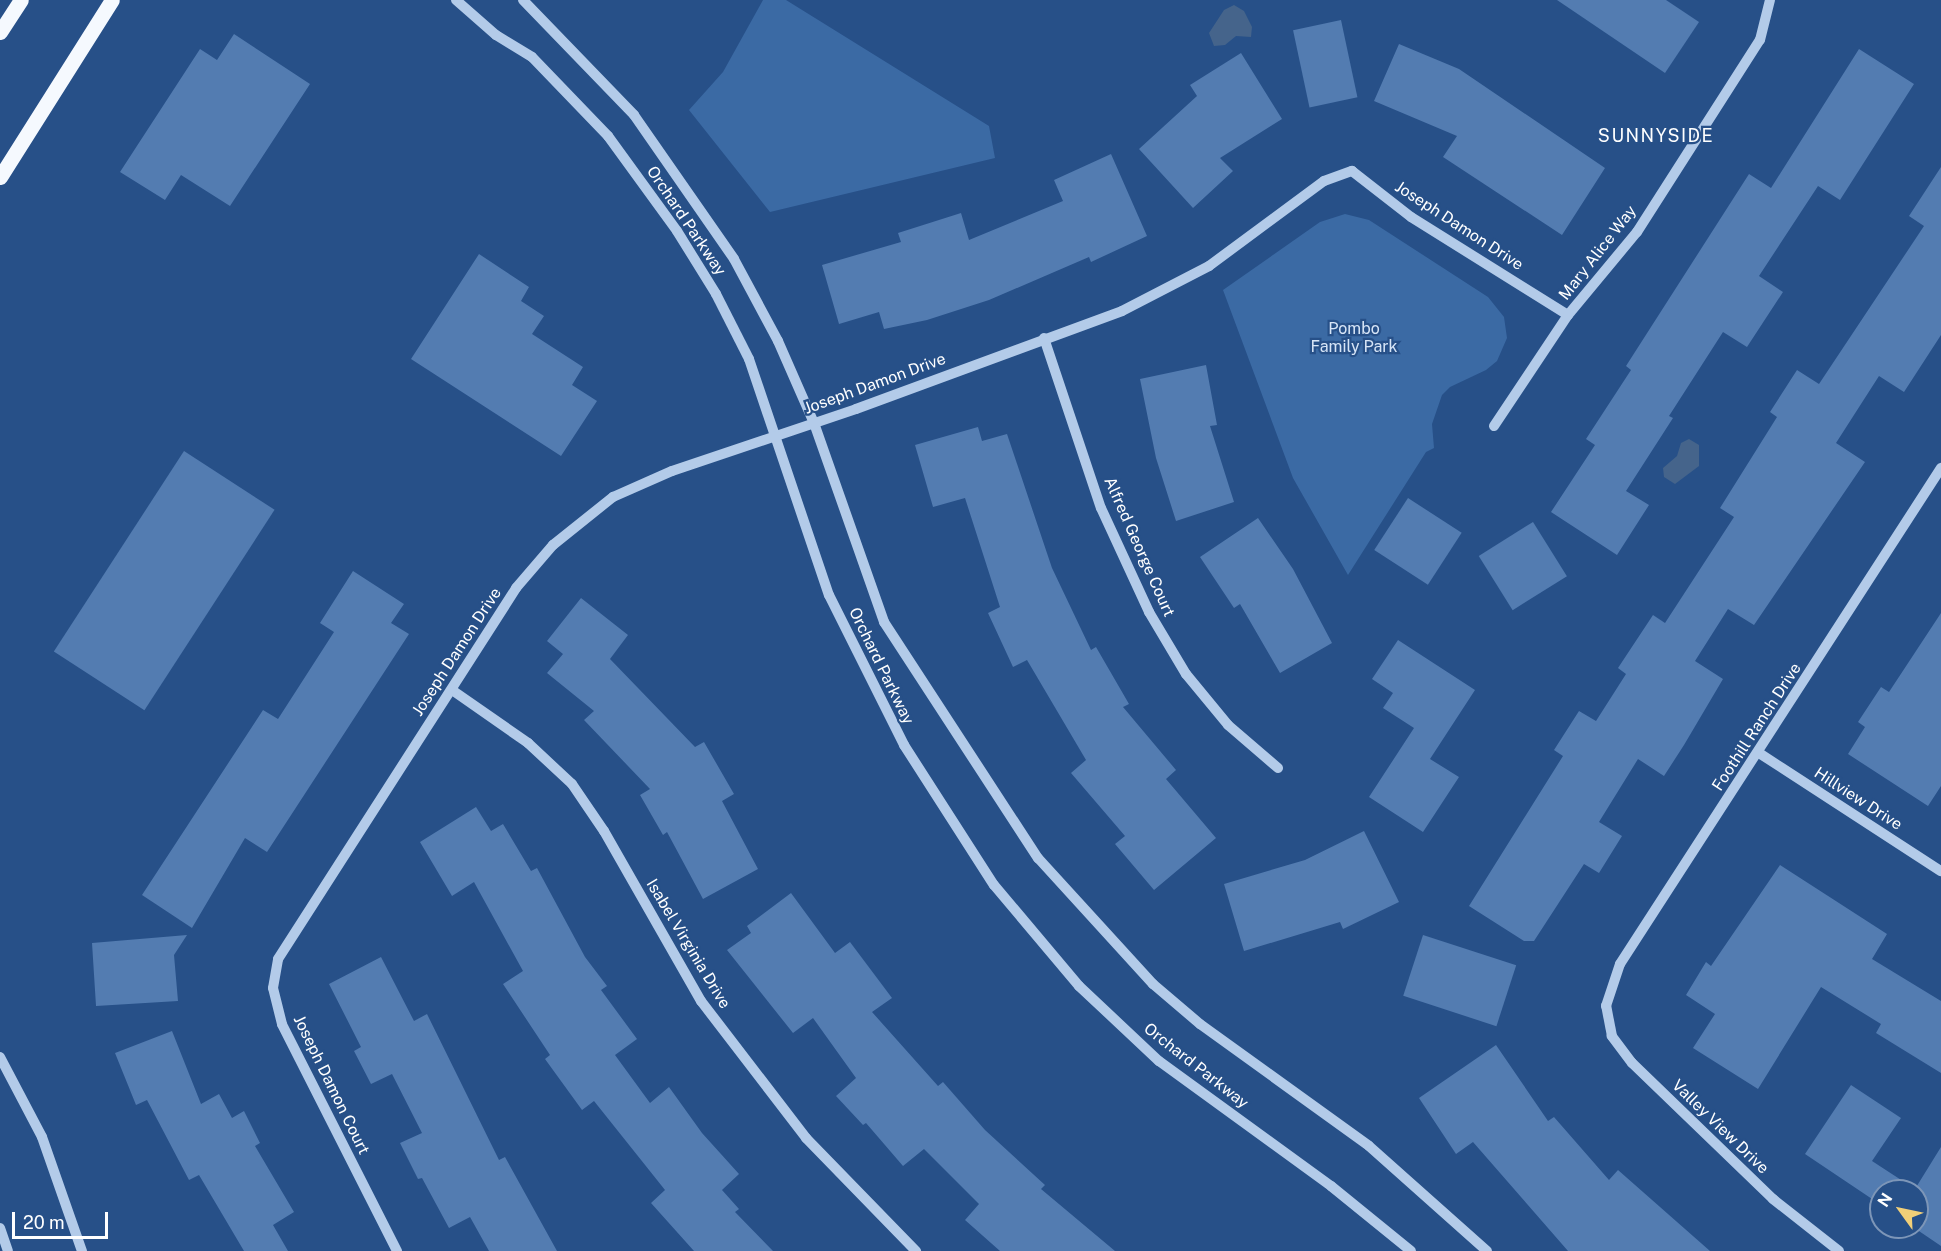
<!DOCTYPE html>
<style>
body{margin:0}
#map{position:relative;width:1941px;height:1251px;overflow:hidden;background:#275088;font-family:"Public Sans",sans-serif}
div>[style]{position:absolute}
.green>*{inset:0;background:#3b6aa4}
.water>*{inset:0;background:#45648b}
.building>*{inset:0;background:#537cb1;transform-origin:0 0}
.minor>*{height:10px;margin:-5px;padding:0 5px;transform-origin:5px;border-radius:5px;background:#b3cbe9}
.major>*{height:15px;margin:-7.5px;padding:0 7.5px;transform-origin:7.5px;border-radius:7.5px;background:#f5f9fe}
span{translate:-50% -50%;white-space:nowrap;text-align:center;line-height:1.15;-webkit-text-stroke:4.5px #275088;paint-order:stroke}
.street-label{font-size:16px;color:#fff}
.park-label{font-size:16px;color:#d7e5f7}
.neighbourhood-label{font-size:18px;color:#fff;letter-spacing:1.5px}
.north{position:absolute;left:1869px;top:1179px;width:60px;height:60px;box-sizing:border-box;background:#275088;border:2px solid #7d96b8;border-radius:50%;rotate:303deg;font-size:16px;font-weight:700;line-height:24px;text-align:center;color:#fff}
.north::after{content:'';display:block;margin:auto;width:21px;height:27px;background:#f1cf78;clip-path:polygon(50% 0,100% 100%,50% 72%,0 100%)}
.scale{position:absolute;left:12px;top:1212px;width:96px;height:27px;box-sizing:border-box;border:3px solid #fff;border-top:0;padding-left:8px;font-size:18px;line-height:21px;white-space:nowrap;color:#fff;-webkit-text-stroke:4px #275088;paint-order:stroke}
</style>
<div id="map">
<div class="green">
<i style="clip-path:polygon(763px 0,786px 0,989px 126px,995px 158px,770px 212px,689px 110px,723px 72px)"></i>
<i style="clip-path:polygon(1345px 214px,1369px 220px,1488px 297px,1504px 317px,1507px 338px,1497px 361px,1486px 370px,1450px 387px,1442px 395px,1432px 424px,1434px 448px,1426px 452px,1348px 575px,1293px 478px,1223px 290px,1320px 222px)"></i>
</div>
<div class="water">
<i style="clip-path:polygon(1234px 5px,1244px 11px,1252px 27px,1251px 37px,1236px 36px,1225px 45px,1214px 46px,1209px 33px,1224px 10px)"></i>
<i style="clip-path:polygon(1689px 439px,1699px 445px,1699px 466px,1675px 484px,1664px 477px,1663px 468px,1677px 456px,1681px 443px)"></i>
</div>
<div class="building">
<i style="clip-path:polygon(1557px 0,1666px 0,1699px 22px,1665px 73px)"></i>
<i style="left:1341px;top:20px;width:79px;height:49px;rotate:78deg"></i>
<i style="clip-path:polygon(234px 34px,310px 84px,230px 206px,181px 175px,165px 200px,120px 172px,200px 49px,217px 60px)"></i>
<i style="clip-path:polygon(1399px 44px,1459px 69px,1605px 168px,1562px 235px,1443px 157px,1457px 136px,1374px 101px)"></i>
<i style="clip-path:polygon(1859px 49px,1914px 84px,1840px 200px,1818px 186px,1759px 276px,1783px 292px,1747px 347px,1723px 332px,1669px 416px,1673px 418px,1626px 491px,1649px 505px,1617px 555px,1551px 512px,1595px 445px,1586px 439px,1631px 370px,1626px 366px,1749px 174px,1771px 188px)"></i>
<i style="clip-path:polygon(1241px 53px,1282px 119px,1220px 158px,1233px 171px,1193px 208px,1139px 149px,1197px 96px,1190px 85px)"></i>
<i style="clip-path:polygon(1111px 154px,1147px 236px,1091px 262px,1089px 257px,989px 300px,927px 320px,884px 329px,879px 312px,839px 324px,822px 265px,901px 242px,898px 233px,961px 213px,969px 240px,1063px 201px,1054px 180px)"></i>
<i style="clip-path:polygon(1941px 167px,1941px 335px,1904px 392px,1879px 376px,1836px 443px,1865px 462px,1754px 625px,1728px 609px,1695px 661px,1723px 679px,1684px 745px,1664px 776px,1638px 759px,1599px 822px,1622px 836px,1599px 873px,1584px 864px,1534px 941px,1524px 941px,1469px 906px,1563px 756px,1554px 750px,1579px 711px,1596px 721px,1626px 674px,1618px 668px,1653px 615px,1665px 623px,1734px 517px,1720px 508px,1777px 417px,1770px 412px,1797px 370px,1819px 384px,1924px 226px,1909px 216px)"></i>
<i style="clip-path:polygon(479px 254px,529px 287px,521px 301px,544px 316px,532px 334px,583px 367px,572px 385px,597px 401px,561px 456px,411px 359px)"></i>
<i style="clip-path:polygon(1206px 365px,1217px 425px,1210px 426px,1234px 502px,1176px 521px,1156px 458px,1140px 379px)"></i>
<i style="clip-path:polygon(978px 427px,982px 441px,1007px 434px,1052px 568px,1091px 650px,1096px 647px,1129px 704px,1123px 707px,1176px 770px,1166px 779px,1216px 838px,1154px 890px,1115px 844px,1125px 836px,1071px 773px,1086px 760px,1027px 660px,1013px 667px,988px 613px,1000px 607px,965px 498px,933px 507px,915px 445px)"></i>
<i style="left:184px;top:451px;width:108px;height:239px;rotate:33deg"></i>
<i style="left:1408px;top:498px;width:64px;height:62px;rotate:33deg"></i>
<i style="clip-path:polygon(1258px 518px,1293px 569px,1332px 643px,1280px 673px,1240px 604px,1234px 608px,1200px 557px)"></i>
<i style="left:1533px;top:522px;width:64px;height:64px;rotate:58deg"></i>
<i style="clip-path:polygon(353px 571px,404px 604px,391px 623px,409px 634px,267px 852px,245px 838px,192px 928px,142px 895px,263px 710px,278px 719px,334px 632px,320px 623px)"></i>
<i style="clip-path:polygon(581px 598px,628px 635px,610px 659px,695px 747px,704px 742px,734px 794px,722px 801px,758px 869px,703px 899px,667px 832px,663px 835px,640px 795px,650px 789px,584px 720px,594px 711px,547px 673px,563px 654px,547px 641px)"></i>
<i style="clip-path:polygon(1941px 613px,1941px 786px,1928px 806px,1848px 754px,1865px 727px,1858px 722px,1881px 687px,1889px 692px)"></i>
<i style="clip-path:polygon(1398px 640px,1475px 690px,1430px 759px,1459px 777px,1423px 832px,1369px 797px,1414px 728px,1383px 708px,1393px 693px,1372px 679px)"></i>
<i style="clip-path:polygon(476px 807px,491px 831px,503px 824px,531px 871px,537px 868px,585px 957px,607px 986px,601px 990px,637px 1039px,615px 1055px,650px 1103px,669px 1087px,702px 1133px,739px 1174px,722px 1190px,739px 1209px,735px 1212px,773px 1251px,694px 1251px,651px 1203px,665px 1190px,594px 1101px,582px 1110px,545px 1059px,550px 1055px,503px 984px,523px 971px,474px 882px,452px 896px,420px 842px)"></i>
<i style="clip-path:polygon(1364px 831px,1399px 902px,1343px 929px,1340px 922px,1244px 951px,1224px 884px,1305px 860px)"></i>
<i style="clip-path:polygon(1780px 865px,1887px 934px,1872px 959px,1941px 1001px,1941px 1073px,1876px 1033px,1881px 1024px,1821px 987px,1758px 1089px,1693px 1048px,1715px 1014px,1686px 995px,1706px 962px,1711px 966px)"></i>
<i style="clip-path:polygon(791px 893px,835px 953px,850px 942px,892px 998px,872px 1012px,938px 1086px,943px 1082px,985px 1130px,1045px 1185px,1041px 1189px,1115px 1251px,1000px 1251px,965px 1220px,979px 1204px,924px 1149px,903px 1166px,866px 1123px,863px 1125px,836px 1096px,856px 1078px,813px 1018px,793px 1033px,727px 950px,751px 933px,747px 926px)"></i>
<i style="clip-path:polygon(187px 935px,174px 955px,178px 1001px,96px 1006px,92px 943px)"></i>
<i style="left:1423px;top:935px;width:98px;height:64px;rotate:18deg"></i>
<i style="clip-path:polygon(381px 957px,414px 1021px,427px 1014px,499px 1160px,505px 1157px,557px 1251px,489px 1251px,470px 1217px,449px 1228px,422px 1178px,418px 1179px,400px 1143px,422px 1133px,392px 1074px,371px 1084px,354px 1051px,361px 1047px,329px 984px)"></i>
<i style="clip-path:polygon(172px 1031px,201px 1104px,219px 1094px,232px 1118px,244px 1111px,260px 1143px,255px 1146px,294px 1212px,273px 1225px,288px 1251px,244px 1251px,199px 1175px,189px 1180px,147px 1100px,136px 1105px,115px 1053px)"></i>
<i style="clip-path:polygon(1496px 1045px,1548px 1121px,1554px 1117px,1609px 1180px,1618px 1170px,1710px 1251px,1568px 1251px,1473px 1142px,1456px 1154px,1419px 1098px)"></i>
<i style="clip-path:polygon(1851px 1085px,1901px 1118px,1872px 1161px,1915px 1189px,1941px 1147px,1941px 1246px,1913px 1227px,1917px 1227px,1917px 1191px,1881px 1191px,1881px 1205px,1805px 1154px)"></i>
</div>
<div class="minor">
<i style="left:456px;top:0;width:53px;rotate:41.2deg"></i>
<i style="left:496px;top:35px;width:42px;rotate:31.4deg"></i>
<i style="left:532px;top:57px;width:110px;rotate:46.1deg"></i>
<i style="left:608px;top:136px;width:117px;rotate:54deg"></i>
<i style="left:677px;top:231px;width:74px;rotate:58.2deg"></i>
<i style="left:716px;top:294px;width:73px;rotate:63.1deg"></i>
<i style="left:749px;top:359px;width:249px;rotate:71.3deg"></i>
<i style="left:829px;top:595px;width:168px;rotate:63.4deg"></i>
<i style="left:904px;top:745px;width:166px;rotate:57.3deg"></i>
<i style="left:994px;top:885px;width:132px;rotate:49.9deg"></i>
<i style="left:1079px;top:986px;width:110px;rotate:43.2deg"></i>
<i style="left:1159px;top:1061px;width:213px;rotate:36deg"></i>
<i style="left:1331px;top:1186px;width:103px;rotate:39.1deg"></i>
<i style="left:523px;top:0;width:160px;rotate:46deg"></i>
<i style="left:634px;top:115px;width:175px;rotate:55.2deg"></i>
<i style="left:734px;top:259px;width:93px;rotate:61.8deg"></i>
<i style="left:778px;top:341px;width:90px;rotate:66.3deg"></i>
<i style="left:814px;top:423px;width:211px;rotate:70.6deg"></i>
<i style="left:884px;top:622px;width:282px;rotate:56.9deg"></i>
<i style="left:1038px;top:858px;width:171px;rotate:47.6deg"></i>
<i style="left:1153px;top:984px;width:62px;rotate:40.4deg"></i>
<i style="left:1200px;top:1024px;width:208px;rotate:35.8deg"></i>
<i style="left:1369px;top:1146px;width:158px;rotate:41.7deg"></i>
<i style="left:1044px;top:338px;width:179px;rotate:71.5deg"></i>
<i style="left:1101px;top:508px;width:115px;rotate:65.2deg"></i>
<i style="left:1149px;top:612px;width:72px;rotate:59.2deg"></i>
<i style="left:1186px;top:674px;width:66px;rotate:50.5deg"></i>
<i style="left:1228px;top:725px;width:66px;rotate:40.7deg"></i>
<i style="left:1494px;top:426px;width:133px;rotate:-56.3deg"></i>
<i style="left:1568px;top:315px;width:108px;rotate:-50.3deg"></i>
<i style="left:1637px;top:232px;width:228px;rotate:-57.4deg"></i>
<i style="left:1760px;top:40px;width:41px;rotate:-76deg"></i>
<i style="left:452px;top:690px;width:93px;rotate:34.9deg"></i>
<i style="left:528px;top:743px;width:60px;rotate:43deg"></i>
<i style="left:572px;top:784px;width:57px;rotate:55.8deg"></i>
<i style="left:604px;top:831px;width:196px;rotate:60.3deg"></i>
<i style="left:701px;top:1001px;width:173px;rotate:52.5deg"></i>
<i style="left:806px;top:1138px;width:158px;rotate:45.8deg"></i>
<i style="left:1759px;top:753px;width:217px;rotate:33deg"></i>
<i style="left:0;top:1057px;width:90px;rotate:62.3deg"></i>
<i style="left:42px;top:1137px;width:121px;rotate:70.7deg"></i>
<i style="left:0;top:1228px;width:24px;rotate:71deg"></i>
<i style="left:397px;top:1251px;width:254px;rotate:-116.9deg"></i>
<i style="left:282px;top:1024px;width:37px;rotate:-104deg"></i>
<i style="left:273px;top:988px;width:29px;rotate:-80deg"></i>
<i style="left:278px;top:959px;width:441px;rotate:-57.3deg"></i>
<i style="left:516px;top:588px;width:57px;rotate:-49.3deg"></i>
<i style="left:553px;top:545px;width:77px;rotate:-38.7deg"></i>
<i style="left:613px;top:497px;width:64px;rotate:-23.8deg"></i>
<i style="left:672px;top:471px;width:194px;rotate:-18.6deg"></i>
<i style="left:856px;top:409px;width:283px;rotate:-20.2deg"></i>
<i style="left:1122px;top:311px;width:98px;rotate:-27.3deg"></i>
<i style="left:1209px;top:266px;width:143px;rotate:-36.5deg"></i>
<i style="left:1324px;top:181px;width:30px;rotate:-20deg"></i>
<i style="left:1352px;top:171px;width:75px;rotate:37.9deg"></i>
<i style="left:1411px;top:217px;width:185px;rotate:32deg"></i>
<i style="left:1839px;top:1251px;width:84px;rotate:-141.8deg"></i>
<i style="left:1773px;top:1199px;width:196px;rotate:-136deg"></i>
<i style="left:1632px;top:1063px;width:34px;rotate:-127deg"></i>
<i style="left:1612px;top:1036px;width:31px;rotate:-101deg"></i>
<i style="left:1606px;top:1006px;width:44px;rotate:-71.6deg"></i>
<i style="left:1620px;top:964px;width:591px;rotate:-57.09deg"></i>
</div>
<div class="major">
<i style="left:0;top:32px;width:38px;rotate:-57deg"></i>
<i style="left:0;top:177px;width:209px;rotate:-57.7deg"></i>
</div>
<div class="street-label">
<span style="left:686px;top:221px;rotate:56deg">Orchard Parkway</span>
<span style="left:1459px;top:226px;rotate:33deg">Joseph Damon Drive</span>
<span style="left:1598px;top:253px;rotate:-52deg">Mary Alice Way</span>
<span style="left:875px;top:384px;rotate:-20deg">Joseph Damon Drive</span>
<span style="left:1139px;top:547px;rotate:66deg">Alfred George Court</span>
<span style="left:457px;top:652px;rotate:-57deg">Joseph Damon Drive</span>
<span style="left:881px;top:666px;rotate:64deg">Orchard Parkway</span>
<span style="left:1757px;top:727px;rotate:-57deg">Foothill Ranch Drive</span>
<span style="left:1858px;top:799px;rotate:33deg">Hillview Drive</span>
<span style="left:688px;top:944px;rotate:59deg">Isabel Virginia Drive</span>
<span style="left:1196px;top:1066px;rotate:38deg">Orchard Parkway</span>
<span style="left:331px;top:1085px;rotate:64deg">Joseph Damon Court</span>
<span style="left:1720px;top:1127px;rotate:44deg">Valley View Drive</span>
</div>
<div class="park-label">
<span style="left:1354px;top:338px">Pombo<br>Family Park</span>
</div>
<div class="neighbourhood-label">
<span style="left:1656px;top:136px">SUNNYSIDE</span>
</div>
<div class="north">N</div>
<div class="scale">20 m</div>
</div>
